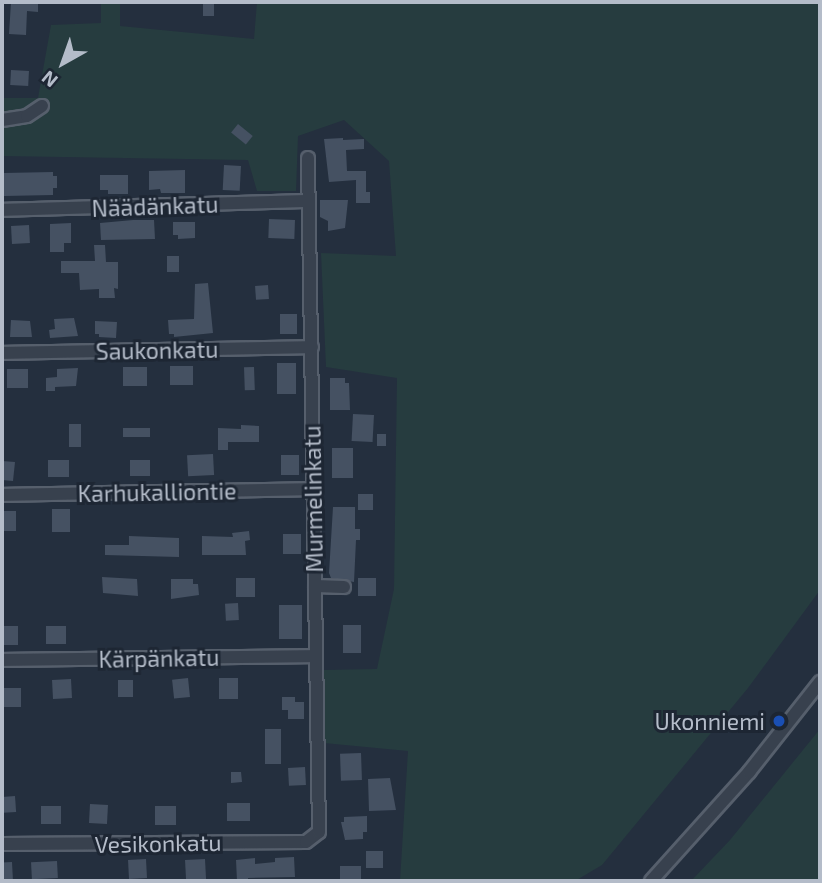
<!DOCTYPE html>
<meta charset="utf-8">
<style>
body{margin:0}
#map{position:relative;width:822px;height:883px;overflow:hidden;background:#242f3e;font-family:"Exo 2",sans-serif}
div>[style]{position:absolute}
.green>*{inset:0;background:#263c3f}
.building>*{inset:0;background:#455162;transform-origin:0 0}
.roads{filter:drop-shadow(2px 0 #565f6c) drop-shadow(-2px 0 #565f6c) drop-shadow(0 2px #565f6c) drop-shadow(0 -2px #565f6c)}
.minor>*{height:12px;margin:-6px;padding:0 6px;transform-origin:6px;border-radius:6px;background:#38414e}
.dots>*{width:19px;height:19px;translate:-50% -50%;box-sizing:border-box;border:4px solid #1d2633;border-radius:50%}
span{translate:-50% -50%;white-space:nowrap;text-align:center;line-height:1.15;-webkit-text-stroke:6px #1d2633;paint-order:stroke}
.street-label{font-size:23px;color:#b4bcc9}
.poi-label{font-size:23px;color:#b4bcc9}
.right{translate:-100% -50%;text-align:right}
.frame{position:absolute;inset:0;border:4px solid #b4bcc9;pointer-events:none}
.north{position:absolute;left:28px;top:28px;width:70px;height:70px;-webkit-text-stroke:5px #1d2633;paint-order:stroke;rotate:220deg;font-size:19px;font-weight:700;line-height:28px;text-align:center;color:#b4bcc9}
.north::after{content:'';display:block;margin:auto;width:24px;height:32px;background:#b4bcc9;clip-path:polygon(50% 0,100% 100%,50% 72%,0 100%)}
</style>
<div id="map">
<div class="green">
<i style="clip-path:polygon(101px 2px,120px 2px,120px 26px,254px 39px,257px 2px,820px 2px,820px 590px,748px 688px,602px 865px,575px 881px,400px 881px,408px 751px,324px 743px,324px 670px,377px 669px,394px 589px,397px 378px,326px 367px,321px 253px,396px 256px,389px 161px,344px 120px,298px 136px,296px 191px,257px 191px,248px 160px,2px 156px,2px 98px,38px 98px,51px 25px,101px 23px)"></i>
<i style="clip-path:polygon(820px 729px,820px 881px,691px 881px,730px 840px)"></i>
</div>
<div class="building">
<i style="clip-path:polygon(11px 2px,38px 2px,38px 12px,27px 11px,26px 35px,9px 34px)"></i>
<i style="left:203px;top:4px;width:11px;height:12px"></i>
<i style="left:11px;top:70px;width:18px;height:15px;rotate:3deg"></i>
<i style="left:238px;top:124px;width:19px;height:11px;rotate:39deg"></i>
<i style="clip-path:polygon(343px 138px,343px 140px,364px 139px,364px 149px,346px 150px,347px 171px,366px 171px,366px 192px,370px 192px,370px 203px,356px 203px,356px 180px,329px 182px,324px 139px)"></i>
<i style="left:224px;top:165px;width:17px;height:25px;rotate:3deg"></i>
<i style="clip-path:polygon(185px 170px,185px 193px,161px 193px,160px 189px,149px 190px,149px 171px)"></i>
<i style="clip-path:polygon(53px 172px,53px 176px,57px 176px,57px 188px,53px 188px,53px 195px,4px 196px,4px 173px)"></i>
<i style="clip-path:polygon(100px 175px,128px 175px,128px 194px,108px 194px,108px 190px,100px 190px)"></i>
<i style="clip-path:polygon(320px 200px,348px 200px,345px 228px,328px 231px,328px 221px,320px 217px)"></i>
<i style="left:269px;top:219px;width:26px;height:19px;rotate:2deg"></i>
<i style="clip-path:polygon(133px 220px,154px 220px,155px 239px,101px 240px,100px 223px)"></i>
<i style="clip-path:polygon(173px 222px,195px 222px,195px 238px,178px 239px,178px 235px,173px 235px)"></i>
<i style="clip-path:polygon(71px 223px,71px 243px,64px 243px,64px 252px,50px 252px,50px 224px)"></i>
<i style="left:29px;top:225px;width:18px;height:18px;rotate:87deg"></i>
<i style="clip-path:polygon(94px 245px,105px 245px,106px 262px,118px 262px,118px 289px,114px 288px,115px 298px,99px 298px,99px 289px,80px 290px,79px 273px,61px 273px,61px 261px,95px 261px)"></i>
<i style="left:167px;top:256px;width:12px;height:16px"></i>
<i style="clip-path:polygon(208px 283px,213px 333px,174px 337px,174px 334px,169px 334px,168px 320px,194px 319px,195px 284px)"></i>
<i style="left:268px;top:285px;width:14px;height:13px;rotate:86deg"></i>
<i style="left:280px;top:314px;width:17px;height:20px"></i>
<i style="clip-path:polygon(74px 318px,78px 336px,50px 338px,49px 330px,55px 329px,54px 319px)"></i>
<i style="clip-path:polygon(11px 320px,30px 321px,32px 337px,10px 337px)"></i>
<i style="clip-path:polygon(95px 321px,117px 322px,116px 338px,99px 337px,99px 334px,95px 334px)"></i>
<i style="left:277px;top:363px;width:19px;height:31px"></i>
<i style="left:170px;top:366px;width:23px;height:19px"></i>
<i style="left:123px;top:367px;width:24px;height:19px"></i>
<i style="left:254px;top:367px;width:23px;height:10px;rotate:88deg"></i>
<i style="clip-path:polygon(78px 368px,76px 386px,55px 387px,55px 391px,46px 391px,46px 378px,57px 377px,57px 369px)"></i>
<i style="left:7px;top:369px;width:21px;height:19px"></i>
<i style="clip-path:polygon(330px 378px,345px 378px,345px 383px,349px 383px,350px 410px,330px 410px)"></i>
<i style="left:353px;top:414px;width:21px;height:27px;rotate:3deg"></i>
<i style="left:69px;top:424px;width:12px;height:23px"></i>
<i style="clip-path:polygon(241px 425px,259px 426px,259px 442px,228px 442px,228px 450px,218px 450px,218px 428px,241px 429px)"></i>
<i style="left:150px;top:428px;width:9px;height:27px;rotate:90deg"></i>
<i style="left:377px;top:434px;width:9px;height:12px"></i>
<i style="left:332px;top:448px;width:21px;height:30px"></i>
<i style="left:213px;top:454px;width:21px;height:26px;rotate:87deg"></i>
<i style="left:281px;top:455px;width:18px;height:20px"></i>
<i style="left:48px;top:460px;width:21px;height:17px"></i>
<i style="left:130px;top:460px;width:20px;height:16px"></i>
<i style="clip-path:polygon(2px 461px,15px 462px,13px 481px,2px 480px)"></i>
<i style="left:358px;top:494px;width:15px;height:16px"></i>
<i style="clip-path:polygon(333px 507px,355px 507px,355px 529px,360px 529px,360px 540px,356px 540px,354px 582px,331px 578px,329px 573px)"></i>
<i style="left:52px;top:509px;width:18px;height:23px"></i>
<i style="left:2px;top:511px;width:14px;height:20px"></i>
<i style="clip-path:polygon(249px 531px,250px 540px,245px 541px,246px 555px,202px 555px,202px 536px,233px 537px,232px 533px)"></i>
<i style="left:283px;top:534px;width:18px;height:20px"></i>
<i style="clip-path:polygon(129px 536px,179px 538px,179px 557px,105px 555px,105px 545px,129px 545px)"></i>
<i style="clip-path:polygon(102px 577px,137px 579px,138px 596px,103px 593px)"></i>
<i style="left:236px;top:578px;width:19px;height:19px"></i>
<i style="left:358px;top:578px;width:18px;height:18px"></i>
<i style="clip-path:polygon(171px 579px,193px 579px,193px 584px,198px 584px,199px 595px,171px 599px)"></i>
<i style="left:238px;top:603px;width:17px;height:13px;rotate:87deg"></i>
<i style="left:279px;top:605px;width:23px;height:34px"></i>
<i style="left:343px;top:625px;width:18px;height:28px"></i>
<i style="left:2px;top:626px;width:16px;height:19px"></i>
<i style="left:46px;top:626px;width:20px;height:18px"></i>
<i style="left:188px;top:678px;width:19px;height:16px;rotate:84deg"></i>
<i style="left:219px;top:678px;width:19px;height:21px"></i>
<i style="left:71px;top:679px;width:19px;height:19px;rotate:87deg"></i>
<i style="left:118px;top:680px;width:15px;height:17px"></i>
<i style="left:2px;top:688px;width:19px;height:19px"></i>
<i style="clip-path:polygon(282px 697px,295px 697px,295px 702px,304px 702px,304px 719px,288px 719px,288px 710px,282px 710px)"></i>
<i style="left:265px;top:729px;width:16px;height:35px"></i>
<i style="left:361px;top:753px;width:27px;height:21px;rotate:88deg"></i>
<i style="left:305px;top:767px;width:18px;height:17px;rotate:87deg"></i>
<i style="clip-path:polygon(231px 772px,241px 772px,242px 782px,231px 783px)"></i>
<i style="clip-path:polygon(390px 778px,396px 810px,369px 811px,368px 779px)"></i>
<i style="left:15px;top:796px;width:16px;height:13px;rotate:86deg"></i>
<i style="left:227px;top:803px;width:23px;height:18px"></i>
<i style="left:90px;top:804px;width:18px;height:19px;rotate:3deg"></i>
<i style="left:61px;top:806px;width:18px;height:20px;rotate:90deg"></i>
<i style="left:176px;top:806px;width:19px;height:21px;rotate:90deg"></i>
<i style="clip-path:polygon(367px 816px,367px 832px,363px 832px,363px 839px,345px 840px,341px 822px,344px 822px,344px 817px)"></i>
<i style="left:366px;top:851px;width:17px;height:17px"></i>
<i style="clip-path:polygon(294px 857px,295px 877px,248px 878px,248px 881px,237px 881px,236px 860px,255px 858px,255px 864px,275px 862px,275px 858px)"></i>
<i style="left:146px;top:859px;width:19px;height:18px;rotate:87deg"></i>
<i style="left:205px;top:859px;width:20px;height:20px;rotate:87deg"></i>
<i style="left:57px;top:861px;width:17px;height:26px;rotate:87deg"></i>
<i style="left:12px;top:862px;width:19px;height:10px;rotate:87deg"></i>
<i style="left:340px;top:866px;width:21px;height:15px"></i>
</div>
<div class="roads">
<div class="minor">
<i style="left:2px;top:120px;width:25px;rotate:-9deg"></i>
<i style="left:27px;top:116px;width:18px;rotate:-34deg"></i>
<i style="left:2px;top:210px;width:306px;rotate:-1.7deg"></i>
<i style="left:2px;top:353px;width:310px;rotate:-1.1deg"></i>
<i style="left:2px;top:495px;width:310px;rotate:-1.1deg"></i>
<i style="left:315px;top:586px;width:29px;rotate:2deg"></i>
<i style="left:2px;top:660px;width:314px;rotate:-0.7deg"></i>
<i style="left:2px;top:844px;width:304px;rotate:-0.4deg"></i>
<i style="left:306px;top:842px;width:16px;rotate:-38deg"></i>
<i style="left:319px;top:832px;width:674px;rotate:-90.94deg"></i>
<i style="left:651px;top:881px;width:147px;rotate:-48deg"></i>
<i style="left:749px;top:772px;width:115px;rotate:-51.7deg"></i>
</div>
</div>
<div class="dots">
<i style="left:779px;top:721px;background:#1a4fb4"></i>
</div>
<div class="street-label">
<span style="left:155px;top:206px;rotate:-2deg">Näädänkatu</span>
<span style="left:157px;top:350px;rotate:-1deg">Saukonkatu</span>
<span style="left:157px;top:492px;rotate:-1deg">Karhukalliontie</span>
<span style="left:313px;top:499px;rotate:-91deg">Murmelinkatu</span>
<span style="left:159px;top:658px;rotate:-1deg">Kärpänkatu</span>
<span style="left:158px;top:843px;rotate:-1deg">Vesikonkatu</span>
</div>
<div class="poi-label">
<span class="right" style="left:765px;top:721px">Ukonniemi</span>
</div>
<div class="frame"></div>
<div class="north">N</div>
</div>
